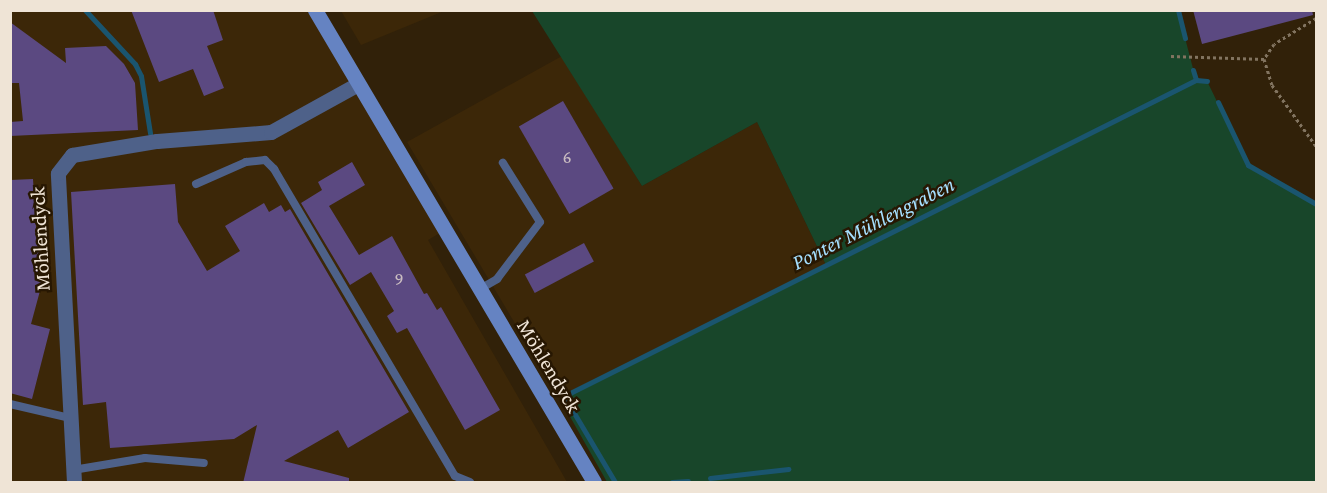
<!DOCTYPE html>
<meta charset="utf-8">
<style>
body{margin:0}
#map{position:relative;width:1327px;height:493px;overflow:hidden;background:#312109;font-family:"Crimson Pro",serif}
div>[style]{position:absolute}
.built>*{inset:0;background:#3c2708}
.green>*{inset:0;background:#18462a}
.stream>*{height:5px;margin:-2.5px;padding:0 2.5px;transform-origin:2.5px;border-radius:2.5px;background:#1a556f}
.building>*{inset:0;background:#5b4981;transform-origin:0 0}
.path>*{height:3px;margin-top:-1.5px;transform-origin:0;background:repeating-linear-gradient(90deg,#827460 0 3px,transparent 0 6px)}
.lane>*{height:8px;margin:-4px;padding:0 4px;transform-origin:4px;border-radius:4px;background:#4e6189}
.street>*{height:15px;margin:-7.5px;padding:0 7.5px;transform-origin:7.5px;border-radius:7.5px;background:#4e6189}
.secondary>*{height:15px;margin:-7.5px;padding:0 7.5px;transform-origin:7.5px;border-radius:7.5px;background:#6583c2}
span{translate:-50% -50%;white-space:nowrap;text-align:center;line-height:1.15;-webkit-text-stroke:5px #271702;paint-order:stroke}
.number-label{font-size:18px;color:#cabdc1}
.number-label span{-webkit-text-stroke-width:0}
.street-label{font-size:21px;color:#efe4d6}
.water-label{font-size:22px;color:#a5dffe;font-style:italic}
.frame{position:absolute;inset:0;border:12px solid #efe4d6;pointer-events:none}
</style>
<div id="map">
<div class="built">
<i style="clip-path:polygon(10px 11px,315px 11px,445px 230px,428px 240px,567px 482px,11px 482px)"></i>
<i style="clip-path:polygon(341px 11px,444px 11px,361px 45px)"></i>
<i style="clip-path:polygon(562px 56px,642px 186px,757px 122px,826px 265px,560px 399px,407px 142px)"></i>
</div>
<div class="green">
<i style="clip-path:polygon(532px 11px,1178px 11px,1196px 80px,1207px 81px,1248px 165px,1316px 204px,1316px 482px,607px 482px,560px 399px,826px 265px,757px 122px,642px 186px)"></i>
</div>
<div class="stream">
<i style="left:85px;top:10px;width:74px;rotate:47.2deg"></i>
<i style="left:135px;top:64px;width:13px;rotate:63deg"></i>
<i style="left:141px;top:76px;width:58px;rotate:81deg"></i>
<i style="left:1178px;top:10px;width:29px;rotate:76deg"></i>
<i style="left:1193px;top:70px;width:10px;rotate:73deg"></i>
<i style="left:1196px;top:80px;width:11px;rotate:5deg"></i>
<i style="left:1218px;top:102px;width:70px;rotate:64.5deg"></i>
<i style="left:1248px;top:165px;width:78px;rotate:29.8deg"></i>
<i style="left:710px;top:478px;width:79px;rotate:-6.6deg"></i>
<i style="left:615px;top:482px;width:100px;rotate:-120.7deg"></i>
<i style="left:564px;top:396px;width:707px;rotate:-26.57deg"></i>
<i style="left:672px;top:482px;width:16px;rotate:-4deg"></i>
</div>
<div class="building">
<i style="clip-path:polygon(131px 10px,213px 10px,223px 40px,207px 46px,224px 88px,204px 96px,193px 69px,159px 82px)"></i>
<i style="clip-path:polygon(1193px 10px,1312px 10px,1313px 15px,1202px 44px)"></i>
<i style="clip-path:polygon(10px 22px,66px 63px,65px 48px,106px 46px,124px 64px,135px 83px,138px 130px,10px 136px,10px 122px,23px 121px,19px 83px,10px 83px)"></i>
<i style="left:563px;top:101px;width:101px;height:51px;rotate:60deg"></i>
<i style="clip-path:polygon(352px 162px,365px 185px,329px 206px,359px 255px,392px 236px,424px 294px,427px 293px,437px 310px,441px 307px,500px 410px,465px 430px,407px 328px,397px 333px,387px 316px,394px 311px,371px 272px,350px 285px,301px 203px,322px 190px,318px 182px)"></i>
<i style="clip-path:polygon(33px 179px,37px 243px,47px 241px,47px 265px,31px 324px,50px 329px,32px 399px,10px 393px,10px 180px)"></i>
<i style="clip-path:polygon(175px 184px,178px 222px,207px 271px,240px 251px,225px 226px,264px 203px,269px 212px,281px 205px,285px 212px,290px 209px,409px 412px,348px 448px,338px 430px,284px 461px,349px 478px,349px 483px,243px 483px,257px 425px,234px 439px,110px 448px,106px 402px,83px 405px,71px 192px)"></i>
<i style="left:584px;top:243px;width:21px;height:67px;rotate:62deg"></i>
</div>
<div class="path">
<i style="left:1316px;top:18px;width:49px;rotate:148.2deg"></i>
<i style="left:1274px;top:44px;width:18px;rotate:124deg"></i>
<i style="left:1264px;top:59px;width:27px;rotate:73deg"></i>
<i style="left:1272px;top:85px;width:75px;rotate:54.2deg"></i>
<i style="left:1171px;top:56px;width:93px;rotate:1.8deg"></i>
</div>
<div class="lane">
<i style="left:196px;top:184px;width:55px;rotate:-23.7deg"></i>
<i style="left:246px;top:162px;width:19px;rotate:-6deg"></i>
<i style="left:265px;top:160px;width:13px;rotate:45deg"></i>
<i style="left:274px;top:169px;width:356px;rotate:59.5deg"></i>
<i style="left:455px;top:476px;width:16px;rotate:22deg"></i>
<i style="left:480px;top:289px;width:20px;rotate:-30deg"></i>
<i style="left:497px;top:279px;width:71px;rotate:-53deg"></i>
<i style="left:540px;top:222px;width:70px;rotate:-122.1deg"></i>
<i style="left:10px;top:404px;width:62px;rotate:13.1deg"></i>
<i style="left:73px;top:470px;width:73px;rotate:-9.5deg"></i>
<i style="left:145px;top:458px;width:59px;rotate:4.8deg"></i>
</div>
<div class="street">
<i style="left:74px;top:482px;width:309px;rotate:-93deg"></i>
<i style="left:58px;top:173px;width:23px;rotate:-52deg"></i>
<i style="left:72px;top:155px;width:86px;rotate:-9.4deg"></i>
<i style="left:157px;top:141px;width:114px;rotate:-4.5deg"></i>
<i style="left:271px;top:132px;width:99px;rotate:-28.9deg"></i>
</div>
<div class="secondary">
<i style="left:315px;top:10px;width:548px;rotate:59.41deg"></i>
</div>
<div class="number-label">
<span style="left:567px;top:157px">6</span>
<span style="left:399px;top:279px">9</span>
</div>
<div class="street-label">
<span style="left:40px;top:239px;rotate:-93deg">Möhlendyck</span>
<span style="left:549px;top:366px;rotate:59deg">Möhlendyck</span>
</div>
<div class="water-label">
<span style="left:873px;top:223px;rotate:-27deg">Ponter Mühlengraben</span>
</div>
<div class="frame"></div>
</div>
